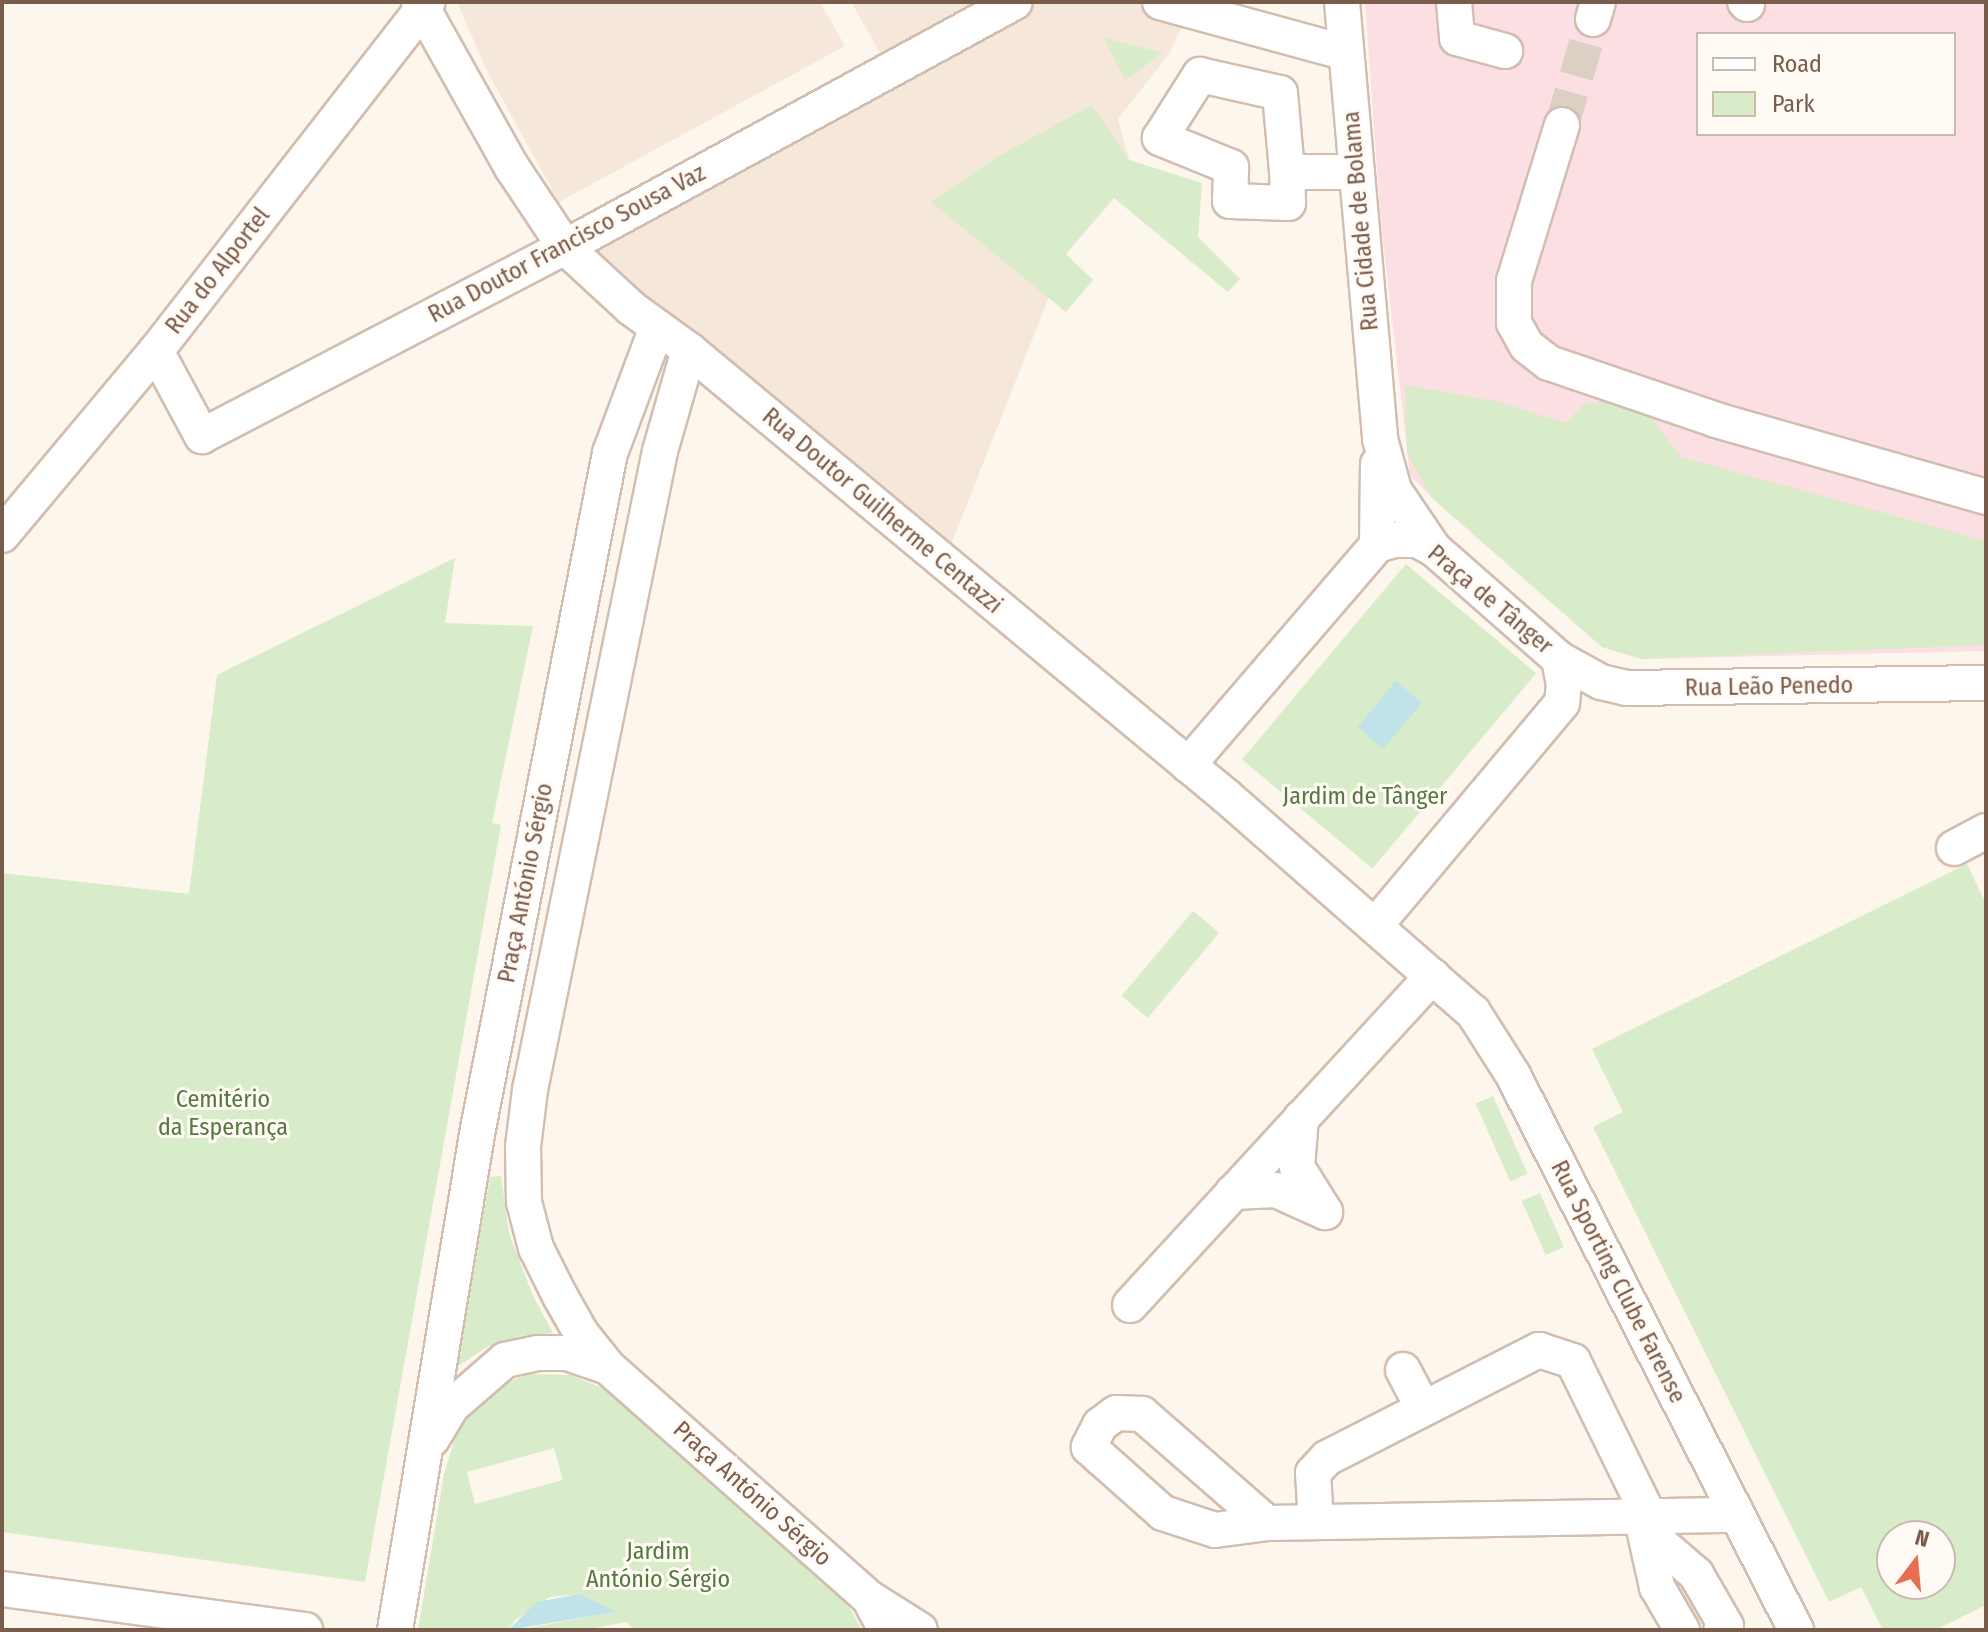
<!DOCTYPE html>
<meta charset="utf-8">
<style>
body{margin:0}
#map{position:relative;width:1988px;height:1632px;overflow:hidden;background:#fdf6ec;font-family:"Fira Sans Condensed",sans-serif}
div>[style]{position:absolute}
.residential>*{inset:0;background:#f5e8da}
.medical>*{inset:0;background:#fbdfe3}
.green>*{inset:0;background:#d8ecc9;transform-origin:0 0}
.water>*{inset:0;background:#bfe3e8;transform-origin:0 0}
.minor-tunnel>*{height:34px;margin-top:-17px;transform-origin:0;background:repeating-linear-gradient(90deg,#dcd0c4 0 34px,transparent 0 51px)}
.roads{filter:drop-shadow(2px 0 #d1beb0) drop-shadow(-2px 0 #d1beb0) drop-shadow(0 2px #d1beb0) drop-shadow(0 -2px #d1beb0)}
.minor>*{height:34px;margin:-17px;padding:0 17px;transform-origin:17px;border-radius:17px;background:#fff}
span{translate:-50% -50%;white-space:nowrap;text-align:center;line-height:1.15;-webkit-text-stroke:6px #fffaf3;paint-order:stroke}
.street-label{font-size:24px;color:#7a5c4d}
.park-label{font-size:24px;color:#537a41}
.frame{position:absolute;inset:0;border:4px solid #7a5c4d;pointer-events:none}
.legend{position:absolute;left:1696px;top:32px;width:260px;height:104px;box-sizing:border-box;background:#fffaf3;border:2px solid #cabbb1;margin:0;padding:10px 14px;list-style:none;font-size:24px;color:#7a5c4d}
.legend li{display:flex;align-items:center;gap:16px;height:40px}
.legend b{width:40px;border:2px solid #cabbb1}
.north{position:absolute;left:1876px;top:1520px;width:80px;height:80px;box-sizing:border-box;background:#fffaf3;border:2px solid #cabbb1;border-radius:50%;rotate:16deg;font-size:22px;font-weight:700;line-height:32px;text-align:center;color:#7a5c4d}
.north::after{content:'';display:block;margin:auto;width:28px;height:36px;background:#e76f51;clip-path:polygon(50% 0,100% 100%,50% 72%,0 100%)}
</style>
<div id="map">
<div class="residential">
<i style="clip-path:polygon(457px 2px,820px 2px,845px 46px,559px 202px,487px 71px)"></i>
<i style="clip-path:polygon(851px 2px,1194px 2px,1169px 54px,1118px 119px,1129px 160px,1114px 198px,1066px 254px,944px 562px,565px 247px,890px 70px)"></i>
</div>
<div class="medical">
<i style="clip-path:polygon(evenodd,1365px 2px,1986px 2px,1986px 651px,1642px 659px,1602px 647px,1432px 498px,1410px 475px,1381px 223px,1365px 2px,1698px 34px,1954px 34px,1954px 134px,1698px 134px,1698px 34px)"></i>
</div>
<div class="green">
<i style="clip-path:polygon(1104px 38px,1163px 53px,1125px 80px)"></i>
<i style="clip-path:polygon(1092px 105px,1129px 160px,1202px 183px,1198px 237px,1240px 279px,1228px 292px,1114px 198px,1066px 254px,1093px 280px,1066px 312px,931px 202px,997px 157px)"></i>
<i style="clip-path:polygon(1405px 385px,1500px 402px,1566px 423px,1584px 404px,1617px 400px,1649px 414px,1681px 457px,1986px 541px,1986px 645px,1642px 659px,1602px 647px,1432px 498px,1407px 453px)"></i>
<i style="clip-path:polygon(455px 558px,445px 623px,533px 626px,492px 823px,501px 825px,365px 1582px,2px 1532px,2px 873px,189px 894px,217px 675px)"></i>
<i style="left:1406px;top:564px;width:170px;height:255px;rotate:40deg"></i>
<i style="clip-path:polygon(evenodd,1967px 864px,1986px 904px,1986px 1605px,1935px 1630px,1883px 1630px,1861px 1587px,1829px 1602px,1593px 1127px,1623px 1112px,1592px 1049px,1967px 864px,1892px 1536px,1940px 1536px,1940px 1584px,1892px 1584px,1892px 1536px)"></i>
<i style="left:1193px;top:911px;width:34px;height:111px;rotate:40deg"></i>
<i style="left:1493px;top:1096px;width:85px;height:19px;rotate:66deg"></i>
<i style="clip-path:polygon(501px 1176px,509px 1233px,533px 1296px,553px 1333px,522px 1336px,489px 1346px,458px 1366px,490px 1177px)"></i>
<i style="left:1540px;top:1193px;width:59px;height:20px;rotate:66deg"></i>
<i style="clip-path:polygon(evenodd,527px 1374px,571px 1375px,604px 1389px,811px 1566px,845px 1599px,862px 1630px,633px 1630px,627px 1622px,585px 1630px,517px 1630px,616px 1612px,579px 1594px,550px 1597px,515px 1620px,508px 1630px,418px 1630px,444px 1474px,461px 1418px,490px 1390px,527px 1374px,554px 1448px,563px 1480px,475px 1504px,467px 1472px,554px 1448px)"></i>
</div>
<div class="water">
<i style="left:1396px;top:681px;width:34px;height:60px;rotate:40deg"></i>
<i style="clip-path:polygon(579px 1594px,617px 1612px,508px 1630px,537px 1602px)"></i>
</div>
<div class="minor-tunnel">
<i style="left:1562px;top:125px;width:110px;rotate:-73.7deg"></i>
</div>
<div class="roads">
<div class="minor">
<i style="left:419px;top:2px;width:188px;rotate:60.7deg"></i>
<i style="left:511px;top:166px;width:97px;rotate:56.3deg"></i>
<i style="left:565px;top:247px;width:90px;rotate:42.7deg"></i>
<i style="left:631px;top:308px;width:72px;rotate:35.9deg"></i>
<i style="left:689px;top:350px;width:699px;rotate:39.72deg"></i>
<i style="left:1227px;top:797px;width:327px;rotate:41.2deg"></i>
<i style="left:1473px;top:1012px;width:75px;rotate:57.6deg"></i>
<i style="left:1513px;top:1075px;width:623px;rotate:62.98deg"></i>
<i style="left:1160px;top:2px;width:193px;rotate:15.3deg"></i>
<i style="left:1342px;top:2px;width:439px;rotate:85deg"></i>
<i style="left:1380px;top:439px;width:53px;rotate:74.6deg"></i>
<i style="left:1394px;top:490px;width:71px;rotate:55.9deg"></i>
<i style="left:1454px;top:2px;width:36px;rotate:85deg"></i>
<i style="left:1457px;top:38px;width:50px;rotate:15.2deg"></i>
<i style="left:1745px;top:2px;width:3px;rotate:45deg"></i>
<i style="left:1593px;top:19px;width:18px;rotate:-74deg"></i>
<i style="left:1562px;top:125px;width:163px;rotate:107.1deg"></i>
<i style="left:1514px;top:281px;width:42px;rotate:90deg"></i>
<i style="left:1514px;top:323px;width:26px;rotate:61deg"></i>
<i style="left:1527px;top:346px;width:28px;rotate:38deg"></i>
<i style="left:1549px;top:363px;width:176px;rotate:18.8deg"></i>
<i style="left:1716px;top:420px;width:281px;rotate:15.9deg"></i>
<i style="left:1287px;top:172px;width:31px;rotate:88deg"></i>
<i style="left:1288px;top:203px;width:58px;rotate:-178deg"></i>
<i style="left:1230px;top:201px;width:34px;rotate:-88deg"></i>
<i style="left:1231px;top:167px;width:77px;rotate:-157.8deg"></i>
<i style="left:1160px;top:138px;width:75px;rotate:-57.6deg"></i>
<i style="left:1200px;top:75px;width:82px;rotate:12.7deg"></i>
<i style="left:1280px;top:93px;width:79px;rotate:84.9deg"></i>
<i style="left:1287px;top:172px;width:70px"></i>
<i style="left:689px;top:350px;width:105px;rotate:106deg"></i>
<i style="left:660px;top:451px;width:652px;rotate:101.5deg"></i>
<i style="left:530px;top:1090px;width:56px;rotate:97.1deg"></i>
<i style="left:523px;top:1146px;width:56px;rotate:89deg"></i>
<i style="left:524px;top:1202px;width:48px;rotate:75.4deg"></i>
<i style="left:536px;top:1248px;width:54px;rotate:63.4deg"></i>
<i style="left:560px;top:1296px;width:43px;rotate:60.4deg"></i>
<i style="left:581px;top:1333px;width:43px;rotate:51.5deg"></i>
<i style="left:608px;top:1367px;width:349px;rotate:41.5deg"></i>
<i style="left:869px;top:1598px;width:36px;rotate:62deg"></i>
<i style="left:156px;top:351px;width:97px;rotate:61.6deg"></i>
<i style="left:202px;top:436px;width:409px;rotate:-27.5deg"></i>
<i style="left:565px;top:247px;width:512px;rotate:-28.57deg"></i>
<i style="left:2px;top:535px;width:240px;rotate:-50.1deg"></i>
<i style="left:156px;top:351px;width:442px;rotate:-52.1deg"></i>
<i style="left:1377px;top:545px;width:81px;rotate:-89.3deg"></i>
<i style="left:1559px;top:659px;width:48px;rotate:28.7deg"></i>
<i style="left:1601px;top:682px;width:27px;rotate:13deg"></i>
<i style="left:1627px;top:688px;width:359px;rotate:-0.8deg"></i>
<i style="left:1188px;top:765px;width:290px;rotate:-49.3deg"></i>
<i style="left:1377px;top:545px;width:18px;rotate:-16deg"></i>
<i style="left:1394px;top:540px;width:23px"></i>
<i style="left:1417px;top:540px;width:19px;rotate:28deg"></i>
<i style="left:1434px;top:549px;width:167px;rotate:41.3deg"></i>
<i style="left:1559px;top:659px;width:25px;rotate:79deg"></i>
<i style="left:1564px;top:684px;width:19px;rotate:96deg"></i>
<i style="left:1562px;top:703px;width:291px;rotate:130deg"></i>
<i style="left:1954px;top:848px;width:36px;rotate:-28deg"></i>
<i style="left:1301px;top:1118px;width:49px;rotate:94.7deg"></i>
<i style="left:1297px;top:1167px;width:53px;rotate:58.1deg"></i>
<i style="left:1233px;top:1192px;width:43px;rotate:-2.7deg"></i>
<i style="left:1276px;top:1190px;width:54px;rotate:24.2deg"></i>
<i style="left:1130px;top:1305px;width:447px;rotate:-47.4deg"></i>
<i style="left:1403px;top:1370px;width:43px;rotate:62.2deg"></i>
<i style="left:432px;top:1439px;width:39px;rotate:-59deg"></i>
<i style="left:452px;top:1406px;width:70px;rotate:-41deg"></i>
<i style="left:505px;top:1360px;width:34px;rotate:-12deg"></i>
<i style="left:538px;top:1353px;width:29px"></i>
<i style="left:567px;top:1353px;width:43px;rotate:18.9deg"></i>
<i style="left:1316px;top:1522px;width:49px;rotate:-93.5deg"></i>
<i style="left:1313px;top:1473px;width:21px;rotate:-47deg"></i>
<i style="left:1327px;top:1458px;width:238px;rotate:-27deg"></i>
<i style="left:1539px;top:1350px;width:36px;rotate:18deg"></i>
<i style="left:1573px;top:1361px;width:173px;rotate:63.9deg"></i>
<i style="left:1267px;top:1523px;width:166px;rotate:-138.9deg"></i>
<i style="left:1142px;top:1414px;width:26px;rotate:-178deg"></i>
<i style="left:1116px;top:1413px;width:20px;rotate:143deg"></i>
<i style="left:1100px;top:1425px;width:25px;rotate:117deg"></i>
<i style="left:1089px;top:1447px;width:16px;rotate:43deg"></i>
<i style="left:1101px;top:1458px;width:83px;rotate:41.6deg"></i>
<i style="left:1163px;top:1513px;width:55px;rotate:18.1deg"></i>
<i style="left:1215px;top:1530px;width:52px;rotate:-7.7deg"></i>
<i style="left:1267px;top:1523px;width:470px;rotate:-1deg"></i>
<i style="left:1643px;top:1524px;width:65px;rotate:77.5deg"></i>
<i style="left:1657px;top:1587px;width:50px;rotate:59.8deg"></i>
<i style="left:1647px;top:1532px;width:65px;rotate:40.6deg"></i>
<i style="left:1696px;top:1574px;width:60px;rotate:60deg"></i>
<i style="left:1726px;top:1626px;width:6px;rotate:141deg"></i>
<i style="left:2px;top:1589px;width:306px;rotate:7.7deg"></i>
<i style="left:869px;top:1598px;width:60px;rotate:32.1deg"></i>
<i style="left:395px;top:1630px;width:498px;rotate:-80.6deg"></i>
<i style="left:476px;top:1139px;width:699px;rotate:-78.95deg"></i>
<i style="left:610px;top:453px;width:134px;rotate:-69.5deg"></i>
</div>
</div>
<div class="street-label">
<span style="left:1361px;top:221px;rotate:-95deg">Rua Cidade de Bolama</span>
<span style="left:567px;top:244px;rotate:-28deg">Rua Doutor Francisco Sousa Vaz</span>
<span style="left:218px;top:271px;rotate:-52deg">Rua do Alportel</span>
<span style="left:882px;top:511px;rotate:40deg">Rua Doutor Guilherme Centazzi</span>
<span style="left:1490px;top:600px;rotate:40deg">Praça de Tânger</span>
<span style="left:1769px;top:687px;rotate:-1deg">Rua Leão Penedo</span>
<span style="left:526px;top:883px;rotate:-79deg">Praça António Sérgio</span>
<span style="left:1618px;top:1282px;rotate:63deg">Rua Sporting Clube Farense</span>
<span style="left:752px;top:1494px;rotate:42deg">Praça António Sérgio</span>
</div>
<div class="park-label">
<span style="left:1365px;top:797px">Jardim de Tânger</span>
<span style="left:223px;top:1114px">Cemitério<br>da Esperança</span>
<span style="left:658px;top:1566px">Jardim<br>António Sérgio</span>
</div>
<div class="frame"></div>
<ul class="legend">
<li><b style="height:10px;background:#fff"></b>Road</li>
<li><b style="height:22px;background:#d8ecc9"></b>Park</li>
</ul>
<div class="north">N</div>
</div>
